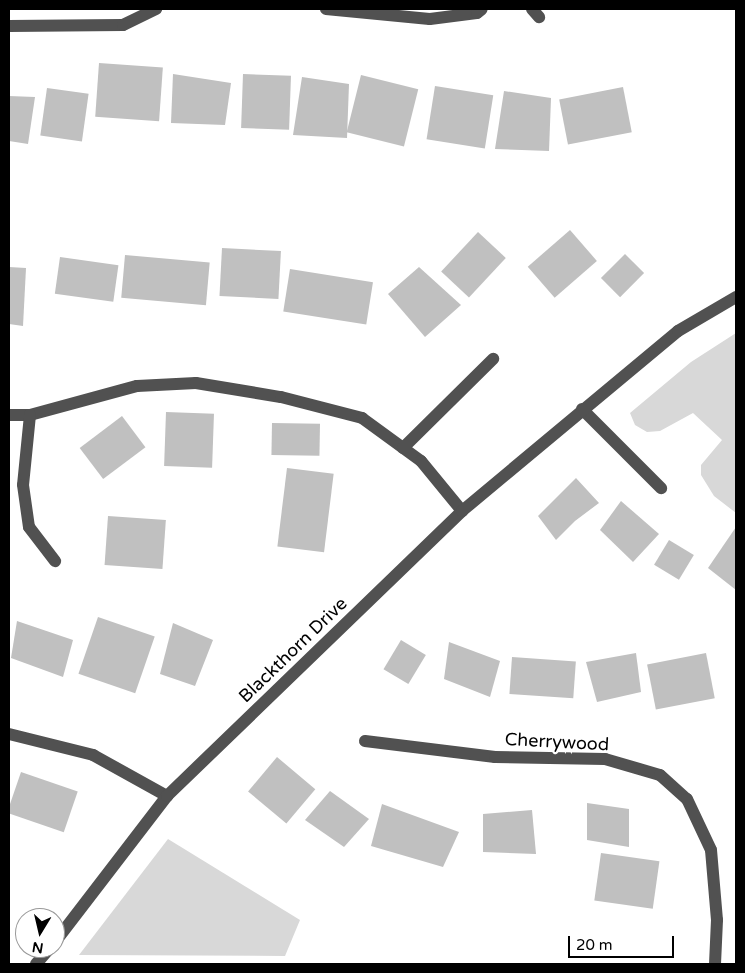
<!DOCTYPE html>
<style>
body{margin:0}
#map{position:relative;width:745px;height:973px;overflow:hidden;background:#fff;font-family:"Varela Round",sans-serif}
div>[style]{position:absolute}
.green>*{inset:0;background:#d8d8d8}
.building>*{inset:0;background:#c0c0c0;transform-origin:0 0}
.minor>*{height:12px;margin:-6px;padding:0 6px;transform-origin:6px;border-radius:6px;background:#515151}
span{translate:-50% -50%;white-space:nowrap;text-align:center;line-height:1.15;-webkit-text-stroke:4.5px #fff;paint-order:stroke}
.street-label{font-size:18px;color:#000}
.frame{position:absolute;inset:0;border:10px solid #000;pointer-events:none}
.north{position:absolute;left:15px;top:908px;width:50px;height:50px;box-sizing:border-box;background:#fff;border:1px solid #999;border-radius:50%;rotate:189deg;font-size:14px;font-weight:700;line-height:20px;text-align:center;color:#000}
.north::after{content:'';display:block;margin:auto;width:18px;height:22px;background:#000;clip-path:polygon(50% 0,100% 100%,50% 72%,0 100%)}
.scale{position:absolute;left:568px;top:936px;width:106px;height:22px;box-sizing:border-box;border:2px solid #000;border-top:0;padding-left:6px;font-size:15px;line-height:18px;white-space:nowrap;color:#000;-webkit-text-stroke:4px #fff;paint-order:stroke}
</style>
<div id="map">
<div class="green">
<i style="clip-path:polygon(736px 333px,736px 513px,714px 496px,701px 475px,701px 465px,722px 440px,693px 413px,660px 431px,647px 432px,635px 425px,630px 413px,691px 362px)"></i>
<i style="clip-path:polygon(168px 839px,300px 920px,285px 956px,79px 955px)"></i>
</div>
<div class="building">
<i style="left:99px;top:63px;width:64px;height:54px;rotate:4deg"></i>
<i style="clip-path:polygon(173px 74px,231px 83px,225px 125px,171px 123px)"></i>
<i style="left:243px;top:74px;width:48px;height:54px;rotate:2deg"></i>
<i style="left:361px;top:75px;width:59px;height:59px;rotate:14deg"></i>
<i style="clip-path:polygon(302px 77px,349px 84px,347px 138px,293px 135px)"></i>
<i style="left:435px;top:86px;width:59px;height:54px;rotate:9deg"></i>
<i style="left:623px;top:87px;width:46px;height:65px;rotate:79deg"></i>
<i style="left:47px;top:88px;width:42px;height:48px;rotate:8deg"></i>
<i style="clip-path:polygon(504px 91px,551px 98px,549px 151px,495px 149px)"></i>
<i style="clip-path:polygon(9px 96px,35px 97px,28px 144px,9px 141px)"></i>
<i style="left:570px;top:230px;width:41px;height:56px;rotate:49deg"></i>
<i style="left:478px;top:232px;width:38px;height:54px;rotate:43deg"></i>
<i style="left:222px;top:248px;width:59px;height:48px;rotate:3deg"></i>
<i style="left:625px;top:254px;width:27px;height:34px;rotate:45deg"></i>
<i style="left:125px;top:255px;width:85px;height:43px;rotate:5deg"></i>
<i style="left:60px;top:257px;width:59px;height:37px;rotate:8deg"></i>
<i style="clip-path:polygon(9px 267px,26px 268px,23px 326px,9px 324px)"></i>
<i style="clip-path:polygon(419px 267px,461px 305px,425px 337px,388px 294px)"></i>
<i style="left:290px;top:269px;width:84px;height:43px;rotate:9deg"></i>
<i style="left:166px;top:412px;width:48px;height:54px;rotate:2deg"></i>
<i style="left:122px;top:416px;width:39px;height:53px;rotate:53deg"></i>
<i style="left:272px;top:423px;width:48px;height:32px;rotate:1deg"></i>
<i style="left:287px;top:468px;width:47px;height:79px;rotate:7deg"></i>
<i style="clip-path:polygon(576px 478px,599px 503px,575px 521px,556px 540px,538px 516px)"></i>
<i style="clip-path:polygon(621px 501px,659px 534px,633px 562px,600px 530px)"></i>
<i style="left:108px;top:516px;width:58px;height:49px;rotate:4deg"></i>
<i style="clip-path:polygon(736px 527px,736px 590px,708px 568px)"></i>
<i style="left:669px;top:540px;width:29px;height:29px;rotate:31deg"></i>
<i style="left:98px;top:617px;width:60px;height:60px;rotate:19deg"></i>
<i style="clip-path:polygon(17px 621px,73px 640px,63px 677px,11px 658px)"></i>
<i style="clip-path:polygon(173px 623px,213px 640px,195px 686px,160px 674px)"></i>
<i style="left:401px;top:640px;width:29px;height:34px;rotate:31deg"></i>
<i style="clip-path:polygon(449px 642px,500px 661px,490px 697px,444px 679px)"></i>
<i style="clip-path:polygon(636px 653px,641px 692px,597px 702px,586px 662px)"></i>
<i style="left:706px;top:653px;width:46px;height:60px;rotate:79deg"></i>
<i style="left:512px;top:657px;width:64px;height:37px;rotate:4deg"></i>
<i style="left:277px;top:757px;width:50px;height:45px;rotate:40deg"></i>
<i style="left:21px;top:772px;width:60px;height:43px;rotate:19deg"></i>
<i style="clip-path:polygon(330px 791px,369px 819px,344px 847px,305px 820px)"></i>
<i style="clip-path:polygon(587px 803px,629px 809px,629px 847px,587px 840px)"></i>
<i style="clip-path:polygon(382px 804px,459px 832px,443px 867px,371px 846px)"></i>
<i style="clip-path:polygon(532px 810px,536px 854px,483px 852px,483px 814px)"></i>
<i style="left:601px;top:853px;width:59px;height:48px;rotate:8deg"></i>
</div>
<div class="minor">
<i style="left:326px;top:9px;width:104px;rotate:5.5deg"></i>
<i style="left:430px;top:19px;width:47px;rotate:-7.3deg"></i>
<i style="left:477px;top:13px;width:6px;rotate:-39deg"></i>
<i style="left:532px;top:9px;width:11px;rotate:49deg"></i>
<i style="left:9px;top:26px;width:114px;rotate:-0.5deg"></i>
<i style="left:123px;top:25px;width:37px;rotate:-26deg"></i>
<i style="left:582px;top:409px;width:112px;rotate:45deg"></i>
<i style="left:9px;top:415px;width:21px"></i>
<i style="left:30px;top:415px;width:111px;rotate:-15.2deg"></i>
<i style="left:137px;top:386px;width:59px;rotate:-2.9deg"></i>
<i style="left:196px;top:383px;width:86px;rotate:9.4deg"></i>
<i style="left:281px;top:397px;width:84px;rotate:14.5deg"></i>
<i style="left:362px;top:418px;width:73px;rotate:36.1deg"></i>
<i style="left:421px;top:461px;width:65px;rotate:50.6deg"></i>
<i style="left:30px;top:415px;width:70px;rotate:95.7deg"></i>
<i style="left:23px;top:485px;width:42px;rotate:81.9deg"></i>
<i style="left:29px;top:527px;width:43px;rotate:52.6deg"></i>
<i style="left:403px;top:448px;width:127px;rotate:-44.7deg"></i>
<i style="left:9px;top:734px;width:87px;rotate:14deg"></i>
<i style="left:93px;top:755px;width:85px;rotate:29deg"></i>
<i style="left:365px;top:741px;width:131px;rotate:7deg"></i>
<i style="left:495px;top:757px;width:110px;rotate:1deg"></i>
<i style="left:605px;top:759px;width:57px;rotate:16.2deg"></i>
<i style="left:660px;top:775px;width:36px;rotate:42deg"></i>
<i style="left:687px;top:799px;width:56px;rotate:64.8deg"></i>
<i style="left:711px;top:850px;width:70px;rotate:85.1deg"></i>
<i style="left:717px;top:920px;width:44px;rotate:92.6deg"></i>
<i style="left:55px;top:942px;width:184px;rotate:-52.5deg"></i>
<i style="left:167px;top:796px;width:410px;rotate:-44deg"></i>
<i style="left:462px;top:511px;width:281px;rotate:-39.8deg"></i>
<i style="left:678px;top:331px;width:67px;rotate:-30.4deg"></i>
<i style="left:36px;top:964px;width:21px;rotate:-49deg"></i>
</div>
<div class="street-label">
<span style="left:293px;top:650px;rotate:-44deg">Blackthorn Drive</span>
<span style="left:557px;top:742px;rotate:3deg">Cherrywood</span>
</div>
<div class="frame"></div>
<div class="north">N</div>
<div class="scale">20 m</div>
</div>
